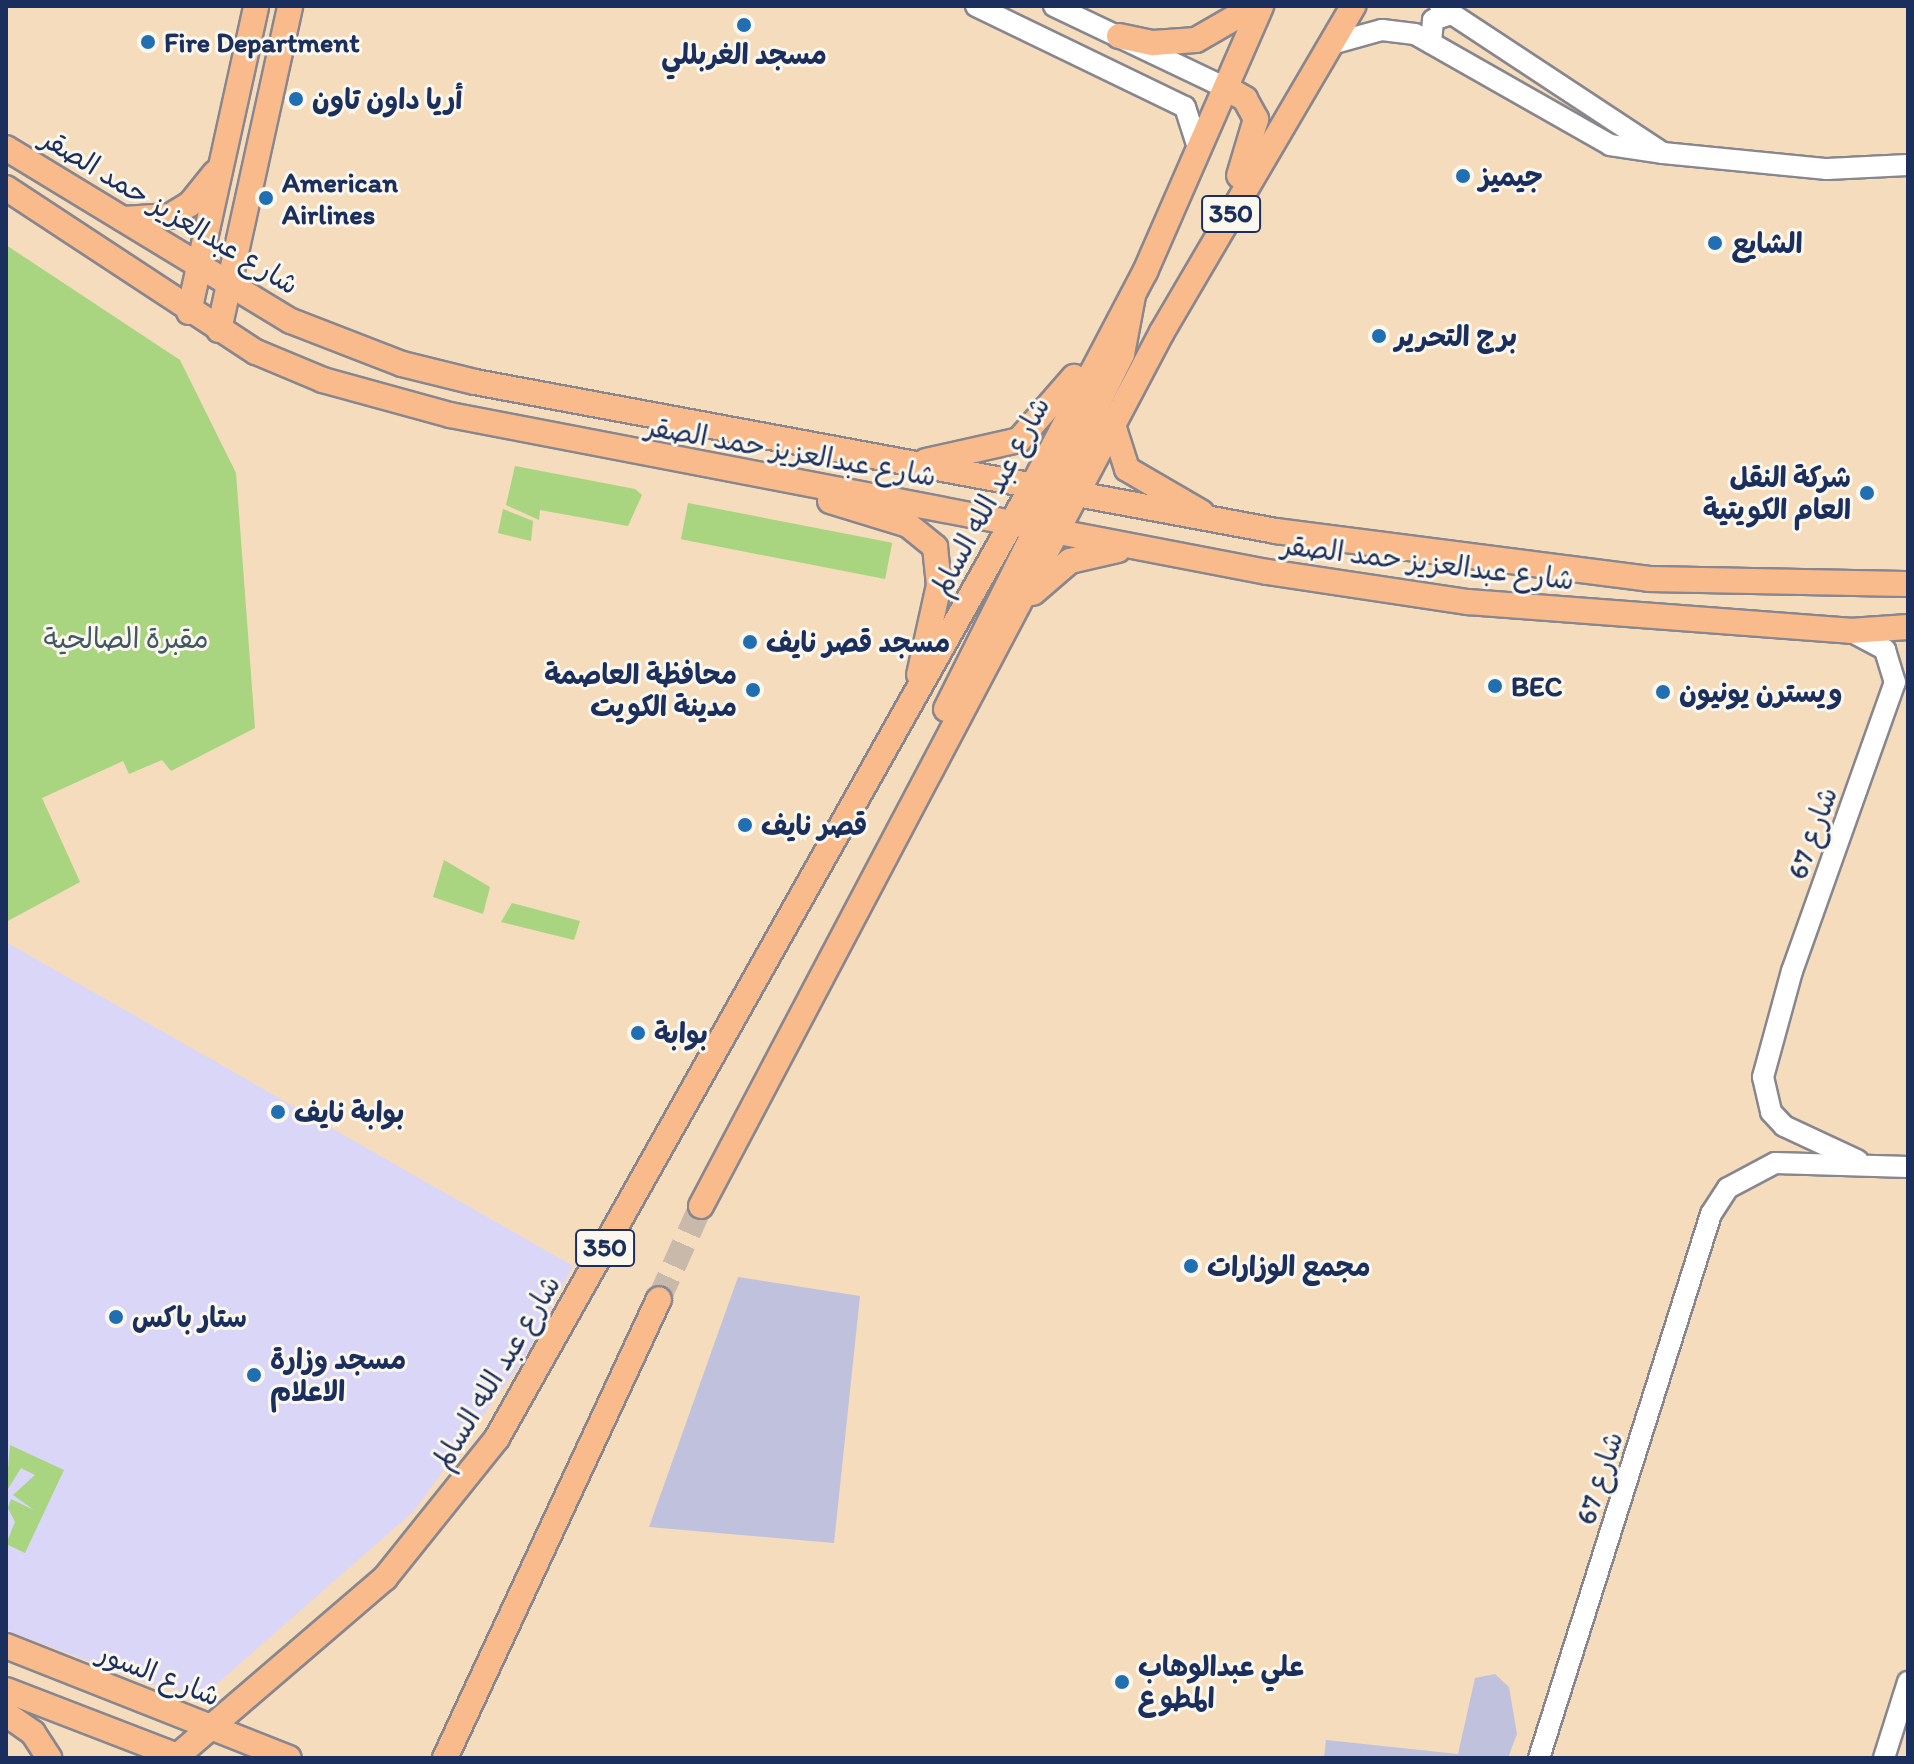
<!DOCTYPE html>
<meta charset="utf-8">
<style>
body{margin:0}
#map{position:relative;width:1914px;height:1764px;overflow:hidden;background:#f4dcbd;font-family:Itim,"Playpen Sans Arabic",sans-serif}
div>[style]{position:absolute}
.built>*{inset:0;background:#dad6f7}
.industrial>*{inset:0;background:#c0c2dd}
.green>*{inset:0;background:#a9d480;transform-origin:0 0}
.major-tunnel>*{height:24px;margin-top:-12px;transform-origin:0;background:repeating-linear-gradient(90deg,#c9b9aa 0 24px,transparent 0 36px)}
.roads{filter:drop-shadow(2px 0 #88868e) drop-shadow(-2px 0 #88868e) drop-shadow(0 2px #88868e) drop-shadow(0 -2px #88868e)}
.minor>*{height:20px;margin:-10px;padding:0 10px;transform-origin:10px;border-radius:10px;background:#fff}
.major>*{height:24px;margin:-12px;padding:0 12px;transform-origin:12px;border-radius:12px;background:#fabb8c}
.dots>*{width:22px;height:22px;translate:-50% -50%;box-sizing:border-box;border:4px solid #fbf7ec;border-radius:50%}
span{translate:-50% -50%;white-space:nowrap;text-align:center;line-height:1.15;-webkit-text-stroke:6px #fbf7ec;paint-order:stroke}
.shield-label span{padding:2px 6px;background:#fbf7ec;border:2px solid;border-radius:6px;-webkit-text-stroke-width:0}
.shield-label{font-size:26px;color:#1b2f5e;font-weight:700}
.poi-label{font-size:28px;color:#1b2f5e;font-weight:700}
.left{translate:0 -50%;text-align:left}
.right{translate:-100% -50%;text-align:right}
.street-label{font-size:28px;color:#1b2f5e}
.park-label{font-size:28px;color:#3e5866}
.frame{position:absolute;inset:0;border:8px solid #1b2f5e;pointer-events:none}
</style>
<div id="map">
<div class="built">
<i style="clip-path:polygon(6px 942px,573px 1266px,523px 1360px,414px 1511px,204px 1695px,150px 1684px,6px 1630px)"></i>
</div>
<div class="industrial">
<i style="clip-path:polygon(738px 1277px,860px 1296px,834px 1543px,649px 1527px)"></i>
<i style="clip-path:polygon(1495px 1674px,1509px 1687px,1517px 1734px,1508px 1758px,1324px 1758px,1326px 1740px,1458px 1754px,1475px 1678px)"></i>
</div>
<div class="green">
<i style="clip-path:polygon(6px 245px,180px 360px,236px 473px,255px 728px,171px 771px,162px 760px,129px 774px,123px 761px,42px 798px,80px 882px,6px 922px)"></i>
<i style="clip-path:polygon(515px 466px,635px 489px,642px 495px,628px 526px,540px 510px,539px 520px,506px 505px)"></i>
<i style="left:688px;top:503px;width:208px;height:37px;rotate:11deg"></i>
<i style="clip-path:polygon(503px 509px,533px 521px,531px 541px,498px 533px)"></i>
<i style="clip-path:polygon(444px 860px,490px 887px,483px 914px,433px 897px)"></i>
<i style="clip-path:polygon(512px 903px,580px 921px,574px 940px,501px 922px)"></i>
<i style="clip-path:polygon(10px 1445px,64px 1470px,25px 1553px,6px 1544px,15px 1522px,8px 1508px,11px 1499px,34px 1510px,13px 1495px,35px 1475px,21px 1468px,6px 1492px)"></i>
</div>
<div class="major-tunnel">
<i style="left:659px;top:1299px;width:102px;rotate:-65.7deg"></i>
</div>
<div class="roads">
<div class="minor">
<i style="left:976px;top:6px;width:232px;rotate:25.8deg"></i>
<i style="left:1185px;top:107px;width:46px;rotate:72.3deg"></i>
<i style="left:1054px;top:6px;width:193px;rotate:25.5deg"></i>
<i style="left:1440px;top:6px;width:267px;rotate:33.4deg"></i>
<i style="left:1663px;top:153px;width:165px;rotate:5.6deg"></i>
<i style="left:1827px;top:169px;width:81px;rotate:-2.8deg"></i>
<i style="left:1431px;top:43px;width:23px;rotate:-85deg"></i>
<i style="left:1433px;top:20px;width:20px;rotate:-18deg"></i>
<i style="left:1331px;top:44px;width:53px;rotate:-15.4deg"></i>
<i style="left:1382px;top:30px;width:33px;rotate:7deg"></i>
<i style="left:1415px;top:34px;width:224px;rotate:29.6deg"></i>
<i style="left:1610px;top:145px;width:54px;rotate:8.6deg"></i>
<i style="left:1850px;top:631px;width:40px;rotate:28deg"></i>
<i style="left:1885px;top:650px;width:34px;rotate:73deg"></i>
<i style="left:1895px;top:682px;width:307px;rotate:109.6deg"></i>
<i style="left:1792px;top:971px;width:110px;rotate:105.3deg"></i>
<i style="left:1763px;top:1077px;width:36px;rotate:77deg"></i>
<i style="left:1771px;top:1112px;width:19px;rotate:47deg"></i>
<i style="left:1784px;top:1126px;width:81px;rotate:25deg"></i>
<i style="left:1539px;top:1758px;width:571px;rotate:-72.45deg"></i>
<i style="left:1711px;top:1214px;width:31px;rotate:-57deg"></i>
<i style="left:1728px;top:1188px;width:53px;rotate:-28deg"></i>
<i style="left:1775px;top:1163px;width:133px;rotate:1.7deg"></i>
<i style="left:1884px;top:1758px;width:80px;rotate:-72.5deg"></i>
</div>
<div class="major">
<i style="left:1119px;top:36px;width:35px;rotate:12deg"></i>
<i style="left:1153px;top:43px;width:43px;rotate:-4deg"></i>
<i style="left:1196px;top:40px;width:68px;rotate:-30deg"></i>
<i style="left:1228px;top:89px;width:20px;rotate:30deg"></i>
<i style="left:1245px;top:99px;width:23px;rotate:61deg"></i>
<i style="left:1256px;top:119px;width:59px;rotate:106.6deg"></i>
<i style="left:6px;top:148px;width:333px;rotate:31.3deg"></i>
<i style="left:291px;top:321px;width:119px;rotate:21.2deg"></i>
<i style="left:402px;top:364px;width:75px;rotate:13.9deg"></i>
<i style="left:475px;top:382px;width:815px;rotate:10.54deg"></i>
<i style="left:1276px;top:531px;width:376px;rotate:7.3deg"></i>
<i style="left:1649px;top:579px;width:259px;rotate:1.1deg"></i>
<i style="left:6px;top:188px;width:299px;rotate:33.3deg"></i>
<i style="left:256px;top:352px;width:73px;rotate:22.7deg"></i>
<i style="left:323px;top:380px;width:132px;rotate:15.4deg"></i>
<i style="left:450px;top:415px;width:832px;rotate:10.88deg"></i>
<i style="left:1267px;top:572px;width:203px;rotate:8.5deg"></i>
<i style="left:1468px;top:602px;width:383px;rotate:4.3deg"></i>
<i style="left:1850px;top:631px;width:58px;rotate:-3.9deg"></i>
<i style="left:123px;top:219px;width:47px;rotate:-3.7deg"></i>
<i style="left:170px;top:216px;width:23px;rotate:-31deg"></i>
<i style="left:190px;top:204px;width:40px;rotate:-51deg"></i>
<i style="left:189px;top:312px;width:313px;rotate:-77.6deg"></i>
<i style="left:219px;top:330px;width:332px;rotate:-77.6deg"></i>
<i style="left:1113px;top:425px;width:46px;rotate:72.3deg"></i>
<i style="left:1127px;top:469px;width:86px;rotate:30.2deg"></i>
<i style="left:926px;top:461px;width:95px;rotate:-12.7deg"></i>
<i style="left:1019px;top:440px;width:84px;rotate:-48.9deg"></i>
<i style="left:830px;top:501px;width:82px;rotate:17.1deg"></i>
<i style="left:908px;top:525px;width:35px;rotate:39deg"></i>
<i style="left:935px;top:547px;width:38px;rotate:84deg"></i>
<i style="left:939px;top:585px;width:92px;rotate:102.5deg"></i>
<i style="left:1048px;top:504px;width:167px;rotate:-63.7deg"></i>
<i style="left:1122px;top:354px;width:59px;rotate:-79.3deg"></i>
<i style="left:1033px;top:593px;width:49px;rotate:-40.9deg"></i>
<i style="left:1070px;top:561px;width:49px;rotate:-12.9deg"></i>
<i style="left:946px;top:709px;width:217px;rotate:-63.4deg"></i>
<i style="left:1043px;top:515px;width:13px;rotate:-86deg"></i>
<i style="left:1044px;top:502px;width:19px;rotate:-129deg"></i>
<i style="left:701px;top:1206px;width:988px;rotate:-62.19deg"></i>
<i style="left:1162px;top:332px;width:378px;rotate:-59.6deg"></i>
<i style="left:6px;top:1646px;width:304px;rotate:21.6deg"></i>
<i style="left:6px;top:1690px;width:189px;rotate:21.1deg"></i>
<i style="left:6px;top:1714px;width:33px;rotate:35deg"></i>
<i style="left:33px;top:1733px;width:30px;rotate:57deg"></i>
<i style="left:175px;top:1758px;width:277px;rotate:-40.6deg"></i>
<i style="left:385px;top:1578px;width:179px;rotate:-51.3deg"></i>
<i style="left:497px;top:1438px;width:1091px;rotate:-60.64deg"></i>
<i style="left:1032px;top:487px;width:243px;rotate:-62.3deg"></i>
<i style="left:1145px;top:272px;width:290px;rotate:-66.4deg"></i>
<i style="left:445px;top:1758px;width:506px;rotate:-65deg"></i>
</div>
</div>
<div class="dots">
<i style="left:744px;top:25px;background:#1f6fb2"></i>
<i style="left:148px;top:42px;background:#1f6fb2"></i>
<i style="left:296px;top:99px;background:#1f6fb2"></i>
<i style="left:1463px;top:176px;background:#1f6fb2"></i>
<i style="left:266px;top:198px;background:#1f6fb2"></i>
<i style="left:1715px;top:243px;background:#1f6fb2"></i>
<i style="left:1379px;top:336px;background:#1f6fb2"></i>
<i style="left:1867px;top:493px;background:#1f6fb2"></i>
<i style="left:750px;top:642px;background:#1f6fb2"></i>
<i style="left:1495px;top:686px;background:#1f6fb2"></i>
<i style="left:753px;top:690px;background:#1f6fb2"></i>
<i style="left:1663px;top:692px;background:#1f6fb2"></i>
<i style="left:745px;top:825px;background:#1f6fb2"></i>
<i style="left:638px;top:1033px;background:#1f6fb2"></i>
<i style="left:278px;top:1112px;background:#1f6fb2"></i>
<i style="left:1191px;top:1266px;background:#1f6fb2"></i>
<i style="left:116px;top:1317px;background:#1f6fb2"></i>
<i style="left:254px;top:1375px;background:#1f6fb2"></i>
<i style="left:1122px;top:1682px;background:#1f6fb2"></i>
</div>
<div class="shield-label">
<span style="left:1231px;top:214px">350</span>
<span style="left:605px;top:1248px">350</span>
</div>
<div class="poi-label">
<span class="left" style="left:164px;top:42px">Fire Department</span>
<span style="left:744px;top:54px">مسجد الغربللي</span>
<span class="left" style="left:312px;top:99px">أريا داون تاون</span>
<span class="left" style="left:1479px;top:176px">جيميز</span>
<span class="left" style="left:282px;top:198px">American<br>Airlines</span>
<span class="left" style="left:1731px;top:243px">الشايع</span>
<span class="left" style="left:1395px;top:336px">برج التحرير</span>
<span class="right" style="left:1851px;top:493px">شركة النقل<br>العام الكويتية</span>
<span class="left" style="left:766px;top:642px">مسجد قصر نايف</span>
<span class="right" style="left:737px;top:690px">محافظة العاصمة<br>مدينة الكويت</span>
<span class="left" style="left:1511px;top:686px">BEC</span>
<span class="left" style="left:1679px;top:692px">ويسترن يونيون</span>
<span class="left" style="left:761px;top:825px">قصر نايف</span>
<span class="left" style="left:654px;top:1033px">بوابة</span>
<span class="left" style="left:294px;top:1112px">بوابة نايف</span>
<span class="left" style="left:1207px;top:1266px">مجمع الوزارات</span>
<span class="left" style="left:132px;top:1317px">ستار باكس</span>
<span class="left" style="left:270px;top:1375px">مسجد وزارة<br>الاعلام</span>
<span class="left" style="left:1138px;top:1682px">علي عبدالوهاب<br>المطوع</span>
</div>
<div class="street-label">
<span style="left:170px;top:211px;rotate:31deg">شارع عبدالعزيز حمد الصقر</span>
<span style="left:791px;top:451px;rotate:10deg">شارع عبدالعزيز حمد الصقر</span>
<span style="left:990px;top:496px;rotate:-62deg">شارع عبد الله السالم</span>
<span style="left:1428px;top:562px;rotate:7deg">شارع عبدالعزيز حمد الصقر</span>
<span style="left:1812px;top:833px;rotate:-70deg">شارع 67</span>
<span style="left:496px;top:1372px;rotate:-59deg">شارع عبد الله السالم</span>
<span style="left:1599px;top:1478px;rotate:-72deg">شارع 67</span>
<span style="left:159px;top:1674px;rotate:21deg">شارع السور</span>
</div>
<div class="park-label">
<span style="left:126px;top:638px">مقبرة الصالحية</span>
</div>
<div class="frame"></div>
</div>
